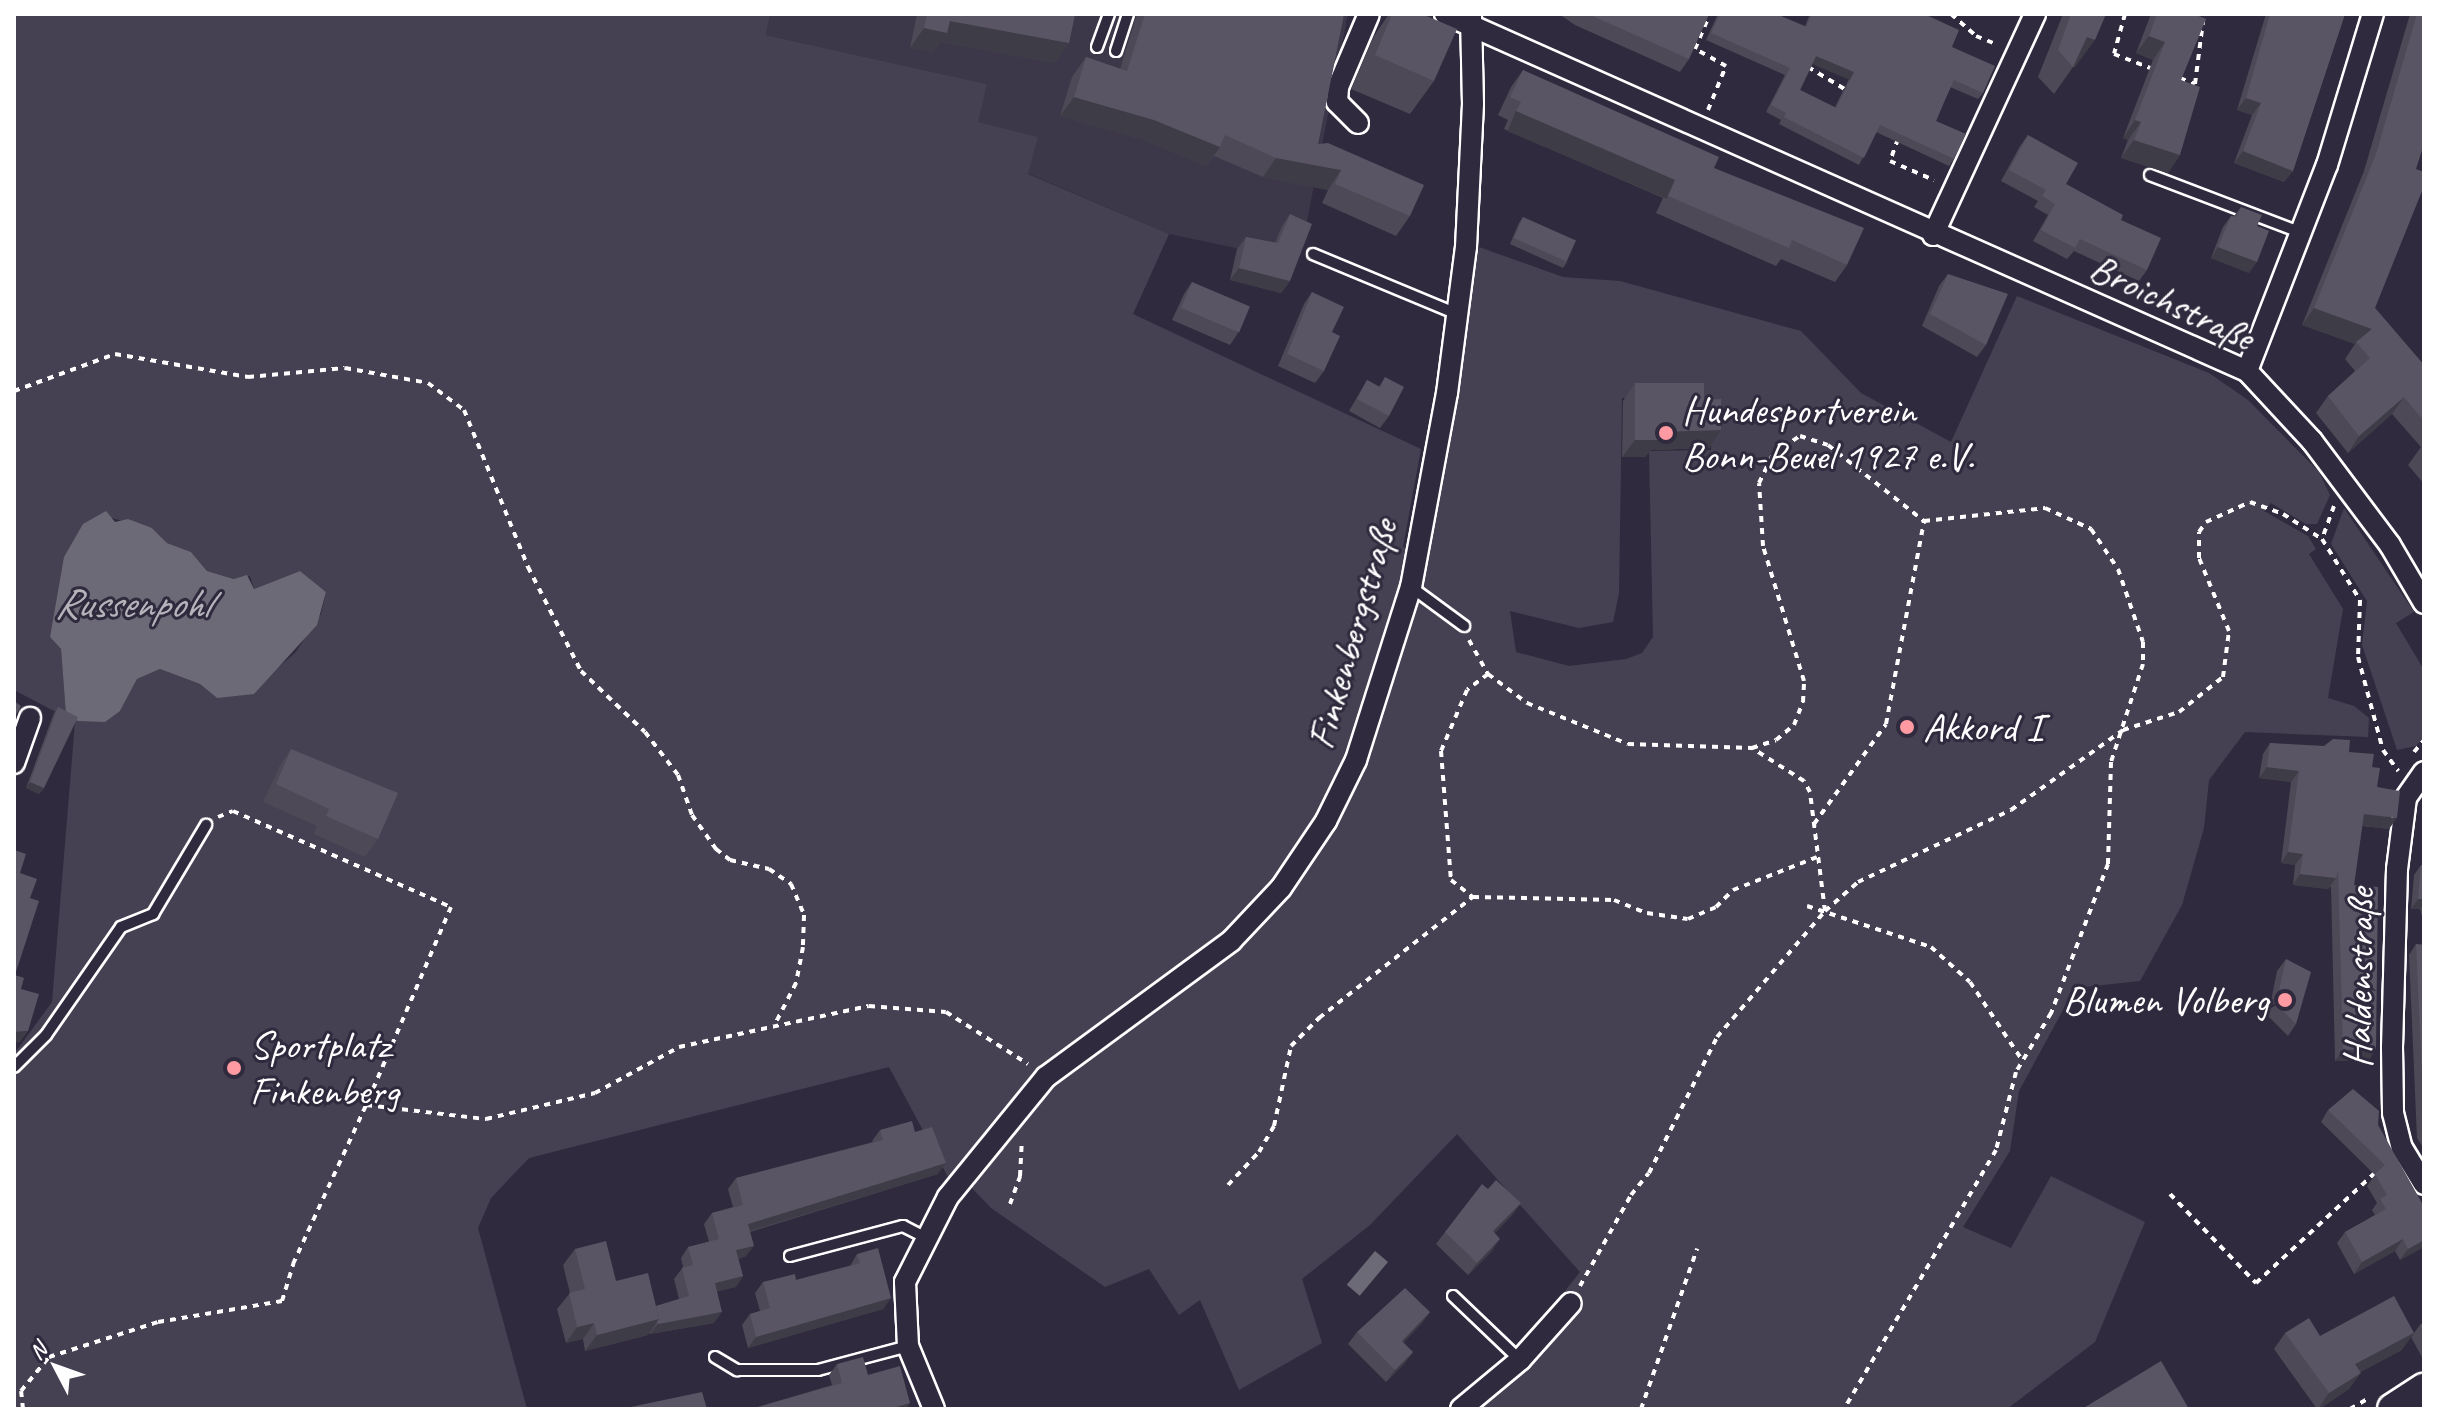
<!DOCTYPE html>
<meta charset="utf-8">
<style>
body{margin:0}
#map{position:relative;width:2438px;height:1423px;overflow:hidden;background:#2f2a3d;font-family:Caveat,sans-serif}
div>[style]{position:absolute}
.built>*{inset:0;background:#3c3749}
.green>*{inset:0;background:#464152}
.water>*{inset:0;background:#6d6a77;transform-origin:0 0}
.path>*{height:4px;margin-top:-2px;transform-origin:0;background:repeating-linear-gradient(90deg,#fff 0 6px,transparent 0 12px)}
.roads{filter:drop-shadow(2px 0 #fff) drop-shadow(-2px 0 #fff) drop-shadow(0 2px #fff) drop-shadow(0 -2px #fff)}
.service>*{height:10px;margin:-5px;padding:0 5px;transform-origin:5px;border-radius:5px;background:#2f2a3d}
.minor>*{height:20px;margin:-10px;padding:0 10px;transform-origin:10px;border-radius:10px;background:#2f2a3d}
.secondary>*{height:30px;margin:-15px;padding:0 15px;transform-origin:15px;border-radius:15px;background:#2f2a3d}
.wall>*{inset:0;background:#4d4956}
.shaded-wall>*{inset:0;background:#3e3c46;transform-origin:0 0}
.building>*{inset:0;background:#595564;transform-origin:0 0}
.dots>*{width:22px;height:22px;translate:-50% -50%;box-sizing:border-box;border:4px solid #2f2a3d;border-radius:50%}
span{translate:-50% -50%;white-space:nowrap;text-align:center;line-height:1.15;-webkit-text-stroke:6px #2f2a3d;paint-order:stroke}
.street-label{font-size:40px;color:#fff}
.poi-label{font-size:40px;color:#fff}
.left{translate:0 -50%;text-align:left}
.right{translate:-100% -50%;text-align:right}
.water-label{font-size:42px;color:#b6b4bb;font-style:italic}
.frame{position:absolute;inset:0;border:16px solid #fff;pointer-events:none}
.north{position:absolute;left:16px;top:1327px;width:80px;height:80px;-webkit-text-stroke:6px #2f2a3d;paint-order:stroke;rotate:311deg;font-size:22px;font-weight:700;line-height:32px;text-align:center;color:#fff}
.north::after{content:'';display:block;margin:auto;width:28px;height:36px;background:#fff;clip-path:polygon(50% 0,100% 100%,50% 72%,0 100%)}
</style>
<div id="map">
<div class="built">
<i style="clip-path:polygon(770px 14px,1348px 14px,1304px 236px,1269px 255px,1169px 234px,1027px 173px,977px 122px,987px 84px,766px 35px)"></i>
</div>
<div class="green">
<i style="clip-path:polygon(evenodd,14px 14px,770px 14px,766px 35px,987px 84px,978px 122px,1038px 137px,1028px 174px,1169px 234px,1133px 314px,1421px 449px,1403px 547px,1426px 554px,1479px 247px,1563px 277px,1620px 281px,1801px 331px,1861px 393px,1951px 442px,2017px 296px,2209px 373px,2248px 400px,2319px 472px,2330px 495px,2317px 524px,2306px 524px,2271px 503px,2264px 511px,2308px 536px,2316px 549px,2309px 554px,2343px 609px,2328px 698px,2354px 706px,2369px 718px,2368px 737px,2245px 732px,2209px 780px,2204px 828px,2182px 905px,2140px 981px,2075px 988px,2019px 1091px,2010px 1151px,1963px 1227px,2011px 1248px,2051px 1176px,2145px 1222px,2095px 1342px,2007px 1409px,1471px 1409px,1544px 1353px,1572px 1312px,1557px 1301px,1580px 1272px,1457px 1134px,1370px 1225px,1302px 1279px,1322px 1343px,1239px 1390px,1200px 1300px,1179px 1315px,1149px 1269px,1105px 1287px,991px 1208px,971px 1187px,948px 1177px,889px 1067px,529px 1158px,491px 1198px,478px 1228px,527px 1409px,14px 1409px,14px 1054px,52px 1002px,75px 722px,14px 690px,14px 14px,1622px 398px,1694px 398px,1712px 414px,1711px 450px,1649px 451px,1653px 637px,1642px 653px,1626px 659px,1569px 666px,1516px 652px,1510px 611px,1579px 628px,1613px 622px,1619px 593px,1622px 398px,14px 14px,111px 518px,152px 528px,167px 543px,191px 552px,207px 571px,235px 579px,250px 576px,254px 589px,300px 571px,326px 592px,321px 614px,295px 653px,276px 669px,217px 698px,200px 684px,160px 669px,137px 679px,120px 711px,66px 714px,61px 649px,50px 637px,62px 589px,111px 518px)"></i>
<i style="clip-path:polygon(2344px 508px,2414px 612px,2396px 623px,2424px 670px,2424px 736px,2416px 746px,2397px 750px,2362px 645px,2367px 601px,2331px 544px)"></i>
</div>
<div class="water">
<i style="clip-path:polygon(106px 511px,115px 522px,128px 519px,152px 528px,167px 543px,191px 552px,207px 571px,234px 579px,247px 575px,254px 589px,300px 571px,326px 592px,317px 625px,254px 694px,217px 698px,200px 684px,160px 669px,137px 679px,120px 711px,105px 722px,78px 721px,66px 715px,61px 649px,50px 637px,64px 557px,83px 524px)"></i>
<i style="left:1375px;top:1251px;width:17px;height:44px;rotate:40deg"></i>
</div>
<div class="path">
<i style="left:1951px;top:14px;width:33px;rotate:41deg"></i>
<i style="left:1976px;top:36px;width:22px;rotate:22deg"></i>
<i style="left:2125px;top:14px;width:41px;rotate:105.4deg"></i>
<i style="left:2114px;top:54px;width:42px;rotate:21deg"></i>
<i style="left:1808px;top:67px;width:47px;rotate:31deg"></i>
<i style="left:2180px;top:78px;width:16px;rotate:22deg"></i>
<i style="left:2195px;top:84px;width:71px;rotate:-82.7deg"></i>
<i style="left:1708px;top:110px;width:48px;rotate:-67.8deg"></i>
<i style="left:1726px;top:66px;width:35px;rotate:-151deg"></i>
<i style="left:1695px;top:49px;width:38px;rotate:-67deg"></i>
<i style="left:1898px;top:139px;width:23px;rotate:110deg"></i>
<i style="left:1890px;top:161px;width:48px;rotate:23.4deg"></i>
<i style="left:14px;top:391px;width:108px;rotate:-20.1deg"></i>
<i style="left:115px;top:354px;width:135px;rotate:9.8deg"></i>
<i style="left:248px;top:377px;width:97px;rotate:-5.3deg"></i>
<i style="left:345px;top:368px;width:84px;rotate:10.2deg"></i>
<i style="left:428px;top:383px;width:45px;rotate:36.9deg"></i>
<i style="left:464px;top:410px;width:170px;rotate:67.8deg"></i>
<i style="left:528px;top:567px;width:117px;rotate:63deg"></i>
<i style="left:581px;top:671px;width:88px;rotate:43.6deg"></i>
<i style="left:645px;top:732px;width:54px;rotate:52.5deg"></i>
<i style="left:678px;top:775px;width:42px;rotate:70.7deg"></i>
<i style="left:692px;top:815px;width:42px;rotate:54.8deg"></i>
<i style="left:716px;top:849px;width:18px;rotate:38deg"></i>
<i style="left:730px;top:860px;width:40px;rotate:13deg"></i>
<i style="left:769px;top:869px;width:27px;rotate:34deg"></i>
<i style="left:791px;top:884px;width:34px;rotate:67deg"></i>
<i style="left:804px;top:915px;width:32px;rotate:92deg"></i>
<i style="left:803px;top:947px;width:37px;rotate:101deg"></i>
<i style="left:796px;top:983px;width:44px;rotate:117.1deg"></i>
<i style="left:2334px;top:506px;width:35px;rotate:110deg"></i>
<i style="left:2322px;top:539px;width:72px;rotate:58.1deg"></i>
<i style="left:2360px;top:600px;width:57px;rotate:92deg"></i>
<i style="left:2358px;top:657px;width:96px;rotate:75deg"></i>
<i style="left:2383px;top:750px;width:26px;rotate:54deg"></i>
<i style="left:1469px;top:640px;width:39px;rotate:61deg"></i>
<i style="left:1488px;top:674px;width:49px;rotate:36.6deg"></i>
<i style="left:1527px;top:703px;width:109px;rotate:22.1deg"></i>
<i style="left:1628px;top:744px;width:124px;rotate:1.8deg"></i>
<i style="left:1752px;top:748px;width:25px;rotate:-18deg"></i>
<i style="left:1776px;top:740px;width:23px;rotate:-40deg"></i>
<i style="left:1794px;top:725px;width:25px;rotate:-69deg"></i>
<i style="left:1803px;top:702px;width:21px;rotate:-87deg"></i>
<i style="left:1804px;top:681px;width:141px;rotate:-106.9deg"></i>
<i style="left:1763px;top:546px;width:63px;rotate:-93.6deg"></i>
<i style="left:1759px;top:483px;width:32px;rotate:-64deg"></i>
<i style="left:1773px;top:454px;width:32px;rotate:-34deg"></i>
<i style="left:1800px;top:436px;width:29px;rotate:18deg"></i>
<i style="left:1828px;top:445px;width:122px;rotate:38.4deg"></i>
<i style="left:1924px;top:521px;width:122px;rotate:-6.1deg"></i>
<i style="left:2045px;top:508px;width:51px;rotate:24.5deg"></i>
<i style="left:2091px;top:529px;width:48px;rotate:56deg"></i>
<i style="left:2118px;top:569px;width:77px;rotate:71.1deg"></i>
<i style="left:2143px;top:642px;width:22px;rotate:90deg"></i>
<i style="left:2143px;top:664px;width:103px;rotate:108.1deg"></i>
<i style="left:2111px;top:762px;width:102px;rotate:91.7deg"></i>
<i style="left:2108px;top:864px;width:160px;rotate:110.9deg"></i>
<i style="left:2051px;top:1013px;width:69px;rotate:120.7deg"></i>
<i style="left:2016px;top:1072px;width:81px;rotate:104.4deg"></i>
<i style="left:1996px;top:1150px;width:300px;rotate:120.4deg"></i>
<i style="left:1488px;top:674px;width:26px;rotate:143deg"></i>
<i style="left:1467px;top:690px;width:66px;rotate:113.1deg"></i>
<i style="left:1441px;top:751px;width:129px;rotate:85.6deg"></i>
<i style="left:1451px;top:880px;width:28px;rotate:38deg"></i>
<i style="left:1473px;top:897px;width:141px;rotate:1.2deg"></i>
<i style="left:1614px;top:900px;width:35px;rotate:22deg"></i>
<i style="left:1647px;top:913px;width:41px;rotate:8.3deg"></i>
<i style="left:1688px;top:919px;width:30px;rotate:-23deg"></i>
<i style="left:1716px;top:907px;width:24px;rotate:-45deg"></i>
<i style="left:1733px;top:890px;width:90px;rotate:-21.4deg"></i>
<i style="left:2414px;top:752px;width:16px;rotate:-50deg"></i>
<i style="left:218px;top:817px;width:16px;rotate:-22deg"></i>
<i style="left:233px;top:811px;width:238px;rotate:23.8deg"></i>
<i style="left:451px;top:907px;width:215px;rotate:113.2deg"></i>
<i style="left:1814px;top:824px;width:123px;rotate:-54.2deg"></i>
<i style="left:1886px;top:724px;width:207px;rotate:-79.4deg"></i>
<i style="left:1807px;top:906px;width:131px;rotate:18.3deg"></i>
<i style="left:1931px;top:947px;width:52px;rotate:41.9deg"></i>
<i style="left:1970px;top:982px;width:94px;rotate:56.3deg"></i>
<i style="left:1825px;top:911px;width:44px;rotate:-41.3deg"></i>
<i style="left:1858px;top:882px;width:169px;rotate:-25.2deg"></i>
<i style="left:2011px;top:810px;width:138px;rotate:-35.5deg"></i>
<i style="left:2123px;top:730px;width:59px;rotate:-17.8deg"></i>
<i style="left:2179px;top:712px;width:56px;rotate:-38.5deg"></i>
<i style="left:2223px;top:677px;width:46px;rotate:-82.6deg"></i>
<i style="left:2229px;top:631px;width:79px;rotate:-112.3deg"></i>
<i style="left:2199px;top:558px;width:26px;rotate:-90deg"></i>
<i style="left:2199px;top:532px;width:12px;rotate:-55deg"></i>
<i style="left:2206px;top:522px;width:48px;rotate:-24.4deg"></i>
<i style="left:2250px;top:502px;width:35px;rotate:20deg"></i>
<i style="left:2283px;top:514px;width:46px;rotate:32.7deg"></i>
<i style="left:1228px;top:1185px;width:45px;rotate:-46.8deg"></i>
<i style="left:1259px;top:1152px;width:30px;rotate:-60deg"></i>
<i style="left:1274px;top:1126px;width:82px;rotate:-78deg"></i>
<i style="left:1291px;top:1046px;width:40px;rotate:-45deg"></i>
<i style="left:1319px;top:1018px;width:196px;rotate:-38.2deg"></i>
<i style="left:2170px;top:1194px;width:124px;rotate:46deg"></i>
<i style="left:2256px;top:1283px;width:163px;rotate:-42.8deg"></i>
<i style="left:1010px;top:1204px;width:30px;rotate:-70deg"></i>
<i style="left:1020px;top:1176px;width:34px;rotate:-87deg"></i>
<i style="left:1580px;top:1286px;width:104px;rotate:-60.7deg"></i>
<i style="left:1631px;top:1195px;width:28px;rotate:-51deg"></i>
<i style="left:1649px;top:1173px;width:152px;rotate:-63.4deg"></i>
<i style="left:1717px;top:1037px;width:166px;rotate:-49.4deg"></i>
<i style="left:1825px;top:911px;width:120px;rotate:-97.2deg"></i>
<i style="left:1810px;top:792px;width:13px;rotate:-119deg"></i>
<i style="left:1804px;top:781px;width:62px;rotate:-147.6deg"></i>
<i style="left:23px;top:1409px;width:18px;rotate:-96deg"></i>
<i style="left:21px;top:1391px;width:44px;rotate:-50.5deg"></i>
<i style="left:49px;top:1357px;width:114px;rotate:-17.8deg"></i>
<i style="left:158px;top:1322px;width:126px;rotate:-9.6deg"></i>
<i style="left:282px;top:1301px;width:39px;rotate:-73deg"></i>
<i style="left:293px;top:1264px;width:175px;rotate:-65.3deg"></i>
<i style="left:366px;top:1105px;width:121px;rotate:6.7deg"></i>
<i style="left:486px;top:1119px;width:112px;rotate:-13.4deg"></i>
<i style="left:595px;top:1093px;width:96px;rotate:-28.7deg"></i>
<i style="left:679px;top:1047px;width:194px;rotate:-12.2deg"></i>
<i style="left:869px;top:1006px;width:77px;rotate:4.5deg"></i>
<i style="left:946px;top:1012px;width:97px;rotate:32.4deg"></i>
<i style="left:1641px;top:1409px;width:170px;rotate:-70.7deg"></i>
<i style="left:2350px;top:1409px;width:22px;rotate:-30deg"></i>
</div>
<div class="roads">
<div class="service">
<i style="left:1097px;top:47px;width:35px;rotate:-70deg"></i>
<i style="left:1116px;top:51px;width:39px;rotate:-72deg"></i>
<i style="left:2150px;top:175px;width:163px;rotate:20.9deg"></i>
<i style="left:1313px;top:254px;width:156px;rotate:22.6deg"></i>
<i style="left:1411px;top:587px;width:66px;rotate:36.3deg"></i>
<i style="left:14px;top:1067px;width:45px;rotate:-45deg"></i>
<i style="left:46px;top:1035px;width:131px;rotate:-55.2deg"></i>
<i style="left:121px;top:927px;width:35px;rotate:-22deg"></i>
<i style="left:153px;top:914px;width:104px;rotate:-59.2deg"></i>
<i style="left:790px;top:1256px;width:117px;rotate:-14.9deg"></i>
<i style="left:903px;top:1226px;width:25px;rotate:27deg"></i>
<i style="left:1453px;top:1296px;width:93px;rotate:43.7deg"></i>
<i style="left:715px;top:1357px;width:26px;rotate:31deg"></i>
<i style="left:737px;top:1370px;width:81px"></i>
<i style="left:818px;top:1370px;width:93px;rotate:-14.9deg"></i>
</div>
<div class="minor">
<i style="left:1445px;top:14px;width:878px;rotate:24deg"></i>
<i style="left:2247px;top:371px;width:96px;rotate:47.1deg"></i>
<i style="left:2312px;top:441px;width:130px;rotate:53.1deg"></i>
<i style="left:2390px;top:545px;width:67px;rotate:59.6deg"></i>
<i style="left:1358px;top:123px;width:30px;rotate:-135deg"></i>
<i style="left:1337px;top:102px;width:15px;rotate:-86deg"></i>
<i style="left:1338px;top:87px;width:79px;rotate:-67deg"></i>
<i style="left:1933px;top:235px;width:243px;rotate:-65.2deg"></i>
<i style="left:2247px;top:371px;width:221px;rotate:-68.8deg"></i>
<i style="left:2327px;top:165px;width:158px;rotate:-73.1deg"></i>
<i style="left:14px;top:763px;width:48px;rotate:-70.4deg"></i>
<i style="left:2424px;top:772px;width:32px;rotate:125deg"></i>
<i style="left:2406px;top:798px;width:72px;rotate:97.2deg"></i>
<i style="left:2397px;top:869px;width:178px;rotate:91.6deg"></i>
<i style="left:2392px;top:1047px;width:66px;rotate:89.1deg"></i>
<i style="left:2393px;top:1113px;width:36px;rotate:76deg"></i>
<i style="left:2402px;top:1148px;width:42px;rotate:58.6deg"></i>
<i style="left:934px;top:1409px;width:68px;rotate:-112.4deg"></i>
<i style="left:908px;top:1346px;width:64px;rotate:-92.7deg"></i>
<i style="left:905px;top:1282px;width:95px;rotate:-63.2deg"></i>
<i style="left:948px;top:1197px;width:155px;rotate:-50.8deg"></i>
<i style="left:1046px;top:1077px;width:230px;rotate:-36.3deg"></i>
<i style="left:1231px;top:941px;width:73px;rotate:-46.7deg"></i>
<i style="left:1281px;top:888px;width:81px;rotate:-56.1deg"></i>
<i style="left:1326px;top:821px;width:68px;rotate:-63.8deg"></i>
<i style="left:1356px;top:760px;width:182px;rotate:-72.4deg"></i>
<i style="left:1411px;top:587px;width:197px;rotate:-79.5deg"></i>
<i style="left:1447px;top:393px;width:147px;rotate:-82.6deg"></i>
<i style="left:1466px;top:247px;width:143px;rotate:-87.2deg"></i>
<i style="left:1473px;top:104px;width:90px;rotate:-91.3deg"></i>
<i style="left:1461px;top:1409px;width:77px;rotate:-39.7deg"></i>
<i style="left:1520px;top:1360px;width:76px;rotate:-48.2deg"></i>
</div>
<div class="secondary">
<i style="left:2393px;top:1409px;width:37px;rotate:-33deg"></i>
</div>
</div>
<div class="wall">
<i style="clip-path:polygon(917px 14px,1075px 14px,1069px 43px,1055px 63px,941px 42px,933px 52px,910px 48px)"></i>
<i style="clip-path:polygon(1137px 14px,1344px 14px,1318px 144px,1410px 216px,1396px 236px,1322px 203px,1328px 190px,1263px 177px,1214px 156px,1206px 166px,1141px 139px,1060px 116px,1072px 77px,1086px 57px,1120px 69px)"></i>
<i style="clip-path:polygon(1389px 14px,1422px 14px,1434px 81px,1410px 114px,1351px 89px,1374px 36px)"></i>
<i style="clip-path:polygon(1559px 14px,1709px 14px,1689px 59px,1680px 72px,1575px 25px)"></i>
<i style="clip-path:polygon(evenodd,1718px 14px,1776px 14px,1805px 26px,1810px 14px,1924px 14px,1952px 47px,1983px 93px,1978px 99px,1950px 87px,1936px 121px,1954px 159px,1949px 166px,1876px 132px,1859px 165px,1779px 124px,1781px 120px,1766px 112px,1785px 75px,1706px 40px,1718px 14px,1813px 63px,1849px 79px,1835px 107px,1800px 90px,1813px 63px)"></i>
<i style="clip-path:polygon(2063px 14px,2106px 14px,2075px 67px,2073px 67px,2054px 94px,2038px 77px)"></i>
<i style="clip-path:polygon(2151px 14px,2194px 14px,2181px 80px,2180px 155px,2168px 173px,2121px 158px,2128px 140px,2123px 138px,2153px 60px,2136px 53px)"></i>
<i style="clip-path:polygon(2266px 14px,2345px 14px,2293px 171px,2284px 182px,2234px 163px,2252px 115px,2237px 110px)"></i>
<i style="clip-path:polygon(2410px 14px,2424px 14px,2375px 308px,2424px 365px,2424px 484px,2408px 465px,2421px 447px,2392px 414px,2348px 453px,2316px 413px,2328px 396px,2355px 371px,2345px 359px,2355px 344px,2302px 325px,2364px 171px)"></i>
<i style="clip-path:polygon(1523px 70px,1714px 168px,1847px 265px,1835px 282px,1781px 259px,1776px 266px,1656px 213px,1663px 198px,1504px 129px,1508px 120px,1498px 115px,1511px 87px)"></i>
<i style="clip-path:polygon(2028px 135px,2066px 184px,2121px 220px,2147px 270px,2139px 281px,2074px 251px,2067px 259px,2033px 241px,2048px 215px,2034px 207px,2038px 201px,2001px 181px,2020px 146px)"></i>
<i style="clip-path:polygon(2241px 207px,2249px 273px,2211px 258px,2223px 227px,2231px 216px,2234px 216px)"></i>
<i style="clip-path:polygon(1290px 214px,1290px 281px,1281px 293px,1230px 280px,1237px 249px,1246px 237px,1275px 243px,1282px 226px)"></i>
<i style="clip-path:polygon(1523px 217px,1567px 262px,1563px 268px,1510px 244px,1519px 223px)"></i>
<i style="clip-path:polygon(1948px 274px,1986px 345px,1977px 357px,1922px 326px,1939px 286px)"></i>
<i style="clip-path:polygon(1192px 282px,1238px 333px,1230px 345px,1172px 320px,1184px 294px)"></i>
<i style="clip-path:polygon(1312px 292px,1332px 332px,1324px 371px,1315px 383px,1278px 366px,1304px 304px)"></i>
<i style="clip-path:polygon(1385px 377px,1389px 416px,1380px 428px,1349px 411px,1367px 380px,1379px 387px)"></i>
<i style="clip-path:polygon(1635px 383px,1704px 400px,1721px 430px,1709px 448px,1651px 450px,1645px 457px,1622px 457px,1623px 401px)"></i>
<i style="clip-path:polygon(58px 707px,44px 788px,39px 794px,26px 788px,54px 713px)"></i>
<i style="clip-path:polygon(2270px 743px,2349px 752px,2372px 767px,2389px 829px,2362px 826px,2354px 885px,2376px 1049px,2369px 1060px,2335px 1061px,2331px 886px,2328px 889px,2293px 885px,2295px 865px,2281px 863px,2291px 782px,2259px 778px,2263px 754px)"></i>
<i style="clip-path:polygon(291px 749px,378px 839px,365px 857px,314px 834px,317px 826px,263px 802px,279px 767px)"></i>
<i style="clip-path:polygon(2421px 865px,2424px 865px,2424px 923px,2420px 909px,2411px 909px,2414px 875px)"></i>
<i style="clip-path:polygon(2416px 944px,2424px 945px,2424px 1149px,2417px 1138px,2409px 955px)"></i>
<i style="clip-path:polygon(2286px 959px,2296px 1024px,2288px 1036px,2268px 1016px,2277px 971px)"></i>
<i style="clip-path:polygon(2328px 1110px,2378px 1125px,2424px 1207px,2424px 1247px,2400px 1260px,2395px 1251px,2354px 1274px,2337px 1243px,2345px 1232px,2375px 1215px,2372px 1210px,2377px 1203px,2367px 1186px,2375px 1175px,2321px 1122px)"></i>
<i style="clip-path:polygon(880px 1130px,915px 1132px,938px 1174px,750px 1232px,746px 1256px,738px 1259px,743px 1276px,736px 1287px,717px 1291px,714px 1323px,650px 1334px,649px 1333px,648px 1335px,585px 1351px,583px 1339px,566px 1343px,557px 1309px,570px 1293px,563px 1265px,575px 1249px,616px 1281px,656px 1306px,679px 1299px,674px 1279px,683px 1267px,681px 1258px,688px 1247px,709px 1242px,704px 1224px,712px 1213px,733px 1207px,728px 1189px,736px 1178px,873px 1142px,872px 1141px)"></i>
<i style="clip-path:polygon(1488px 1189px,1521px 1203px,1512px 1215px,1495px 1233px,1492px 1251px,1468px 1275px,1436px 1244px,1445px 1232px)"></i>
<i style="clip-path:polygon(857px 1254px,891px 1298px,883px 1309px,748px 1348px,742px 1325px,750px 1314px,760px 1311px,755px 1293px,763px 1282px,796px 1280px,850px 1266px)"></i>
<i style="clip-path:polygon(1430px 1312px,1421px 1324px,1403px 1343px,1413px 1352px,1404px 1364px,1386px 1382px,1348px 1344px,1357px 1332px)"></i>
<i style="clip-path:polygon(2424px 1323px,2424px 1358px,2423px 1359px,2411px 1337px,2420px 1325px)"></i>
<i style="clip-path:polygon(2285px 1333px,2320px 1336px,2402px 1350px,2360px 1372px,2349px 1389px,2319px 1409px,2317px 1409px,2274px 1349px)"></i>
<i style="clip-path:polygon(837px 1364px,868px 1375px,910px 1403px,906px 1409px,751px 1409px,832px 1385px,829px 1375px)"></i>
</div>
<div class="shaded-wall">
<i style="clip-path:polygon(950px 21px,1069px 43px,1055px 63px,941px 42px,933px 52px,910px 48px,924px 28px)"></i>
<i style="clip-path:polygon(2149px 36px,2165px 42px,2153px 60px,2136px 53px)"></i>
<i style="clip-path:polygon(2087px 37px,2095px 40px,2075px 67px,2073px 66px)"></i>
<i style="left:1816px;top:56px;width:41px;height:9px;rotate:23deg"></i>
<i style="clip-path:polygon(1074px 97px,1154px 120px,1220px 147px,1206px 166px,1141px 139px,1060px 116px)"></i>
<i style="clip-path:polygon(2246px 98px,2261px 103px,2252px 115px,2237px 110px)"></i>
<i style="left:1516px;top:111px;width:173px;height:22px;rotate:23deg"></i>
<i style="clip-path:polygon(2135px 120px,2141px 122px,2128px 140px,2123px 138px)"></i>
<i style="clip-path:polygon(2134px 140px,2180px 155px,2168px 173px,2121px 158px)"></i>
<i style="clip-path:polygon(2243px 151px,2293px 171px,2284px 182px,2234px 163px)"></i>
<i style="clip-path:polygon(1276px 158px,1341px 170px,1328px 190px,1263px 177px)"></i>
<i style="clip-path:polygon(2218px 247px,2257px 262px,2249px 273px,2211px 258px)"></i>
<i style="clip-path:polygon(1239px 268px,1290px 281px,1281px 293px,1230px 280px)"></i>
<i style="clip-path:polygon(2314px 308px,2372px 329px,2355px 344px,2302px 325px)"></i>
<i style="clip-path:polygon(2404px 397px,2392px 414px,2348px 453px,2359px 436px)"></i>
<i style="clip-path:polygon(1721px 430px,1709px 448px,1651px 450px,1645px 457px,1622px 457px,1635px 440px,1658px 432px)"></i>
<i style="clip-path:polygon(2267px 767px,2299px 771px,2291px 782px,2259px 778px)"></i>
<i style="clip-path:polygon(30px 782px,44px 788px,39px 794px,26px 788px)"></i>
<i style="clip-path:polygon(2364px 814px,2397px 818px,2389px 829px,2356px 825px)"></i>
<i style="clip-path:polygon(2288px 852px,2303px 854px,2295px 865px,2281px 863px)"></i>
<i style="clip-path:polygon(2300px 874px,2336px 878px,2328px 889px,2293px 885px)"></i>
<i style="clip-path:polygon(2418px 899px,2424px 899px,2424px 904px,2420px 909px,2411px 909px)"></i>
<i style="clip-path:polygon(28px 1031px,20px 1042px,14px 1043px,14px 1032px)"></i>
<i style="clip-path:polygon(2376px 1049px,2369px 1060px,2335px 1061px,2343px 1050px)"></i>
<i style="clip-path:polygon(946px 1163px,938px 1174px,740px 1234px,748px 1224px)"></i>
<i style="clip-path:polygon(1521px 1203px,1512px 1215px,1485px 1243px,1493px 1231px)"></i>
<i style="clip-path:polygon(1500px 1239px,1492px 1251px,1468px 1275px,1477px 1263px)"></i>
<i style="clip-path:polygon(2403px 1239px,2395px 1251px,2354px 1274px,2362px 1262px)"></i>
<i style="clip-path:polygon(2424px 1240px,2424px 1247px,2400px 1260px,2408px 1249px)"></i>
<i style="clip-path:polygon(754px 1246px,746px 1256px,728px 1261px,736px 1250px)"></i>
<i style="clip-path:polygon(743px 1276px,736px 1287px,708px 1294px,715px 1283px)"></i>
<i style="clip-path:polygon(891px 1298px,883px 1309px,748px 1348px,756px 1337px)"></i>
<i style="clip-path:polygon(722px 1312px,714px 1323px,650px 1334px,658px 1324px)"></i>
<i style="clip-path:polygon(1430px 1312px,1421px 1324px,1393px 1353px,1402px 1341px)"></i>
<i style="clip-path:polygon(659px 1319px,648px 1335px,585px 1351px,597px 1335px)"></i>
<i style="clip-path:polygon(594px 1323px,583px 1339px,566px 1343px,577px 1327px)"></i>
<i style="clip-path:polygon(2414px 1333px,2402px 1350px,2344px 1381px,2355px 1364px)"></i>
<i style="clip-path:polygon(1413px 1352px,1404px 1364px,1386px 1382px,1395px 1370px)"></i>
<i style="clip-path:polygon(2361px 1373px,2349px 1389px,2318px 1409px,2329px 1393px)"></i>
<i style="clip-path:polygon(910px 1403px,906px 1409px,889px 1409px)"></i>
</div>
<div class="building">
<i style="clip-path:polygon(927px 14px,1075px 14px,1069px 43px,950px 21px,947px 33px,924px 28px)"></i>
<i style="clip-path:polygon(1145px 14px,1344px 14px,1318px 144px,1328px 143px,1424px 185px,1410px 216px,1335px 184px,1341px 170px,1276px 158px,1225px 135px,1220px 147px,1154px 120px,1074px 97px,1086px 57px,1127px 71px)"></i>
<i style="clip-path:polygon(1392px 14px,1422px 14px,1457px 29px,1434px 81px,1375px 55px)"></i>
<i style="clip-path:polygon(1588px 14px,1709px 14px,1689px 59px)"></i>
<i style="clip-path:polygon(evenodd,1720px 14px,1776px 14px,1806px 27px,1812px 14px,1924px 14px,1959px 30px,1952px 47px,1995px 66px,1983px 93px,1954px 80px,1945px 100px,1936px 121px,1966px 134px,1954px 159px,1880px 125px,1864px 158px,1784px 117px,1786px 113px,1771px 105px,1790px 68px,1711px 33px,1720px 14px,1816px 56px,1854px 72px,1836px 108px,1800px 90px,1816px 56px)"></i>
<i style="clip-path:polygon(2071px 14px,2106px 14px,2095px 40px,2087px 37px,2073px 67px,2058px 50px)"></i>
<i style="clip-path:polygon(2157px 14px,2194px 14px,2206px 19px,2181px 80px,2200px 87px,2180px 155px,2134px 140px,2141px 122px,2135px 120px,2165px 42px,2149px 36px)"></i>
<i style="clip-path:polygon(2270px 14px,2345px 14px,2293px 171px,2243px 151px,2261px 103px,2246px 98px)"></i>
<i style="clip-path:polygon(2417px 14px,2424px 14px,2424px 144px,2416px 169px,2424px 172px,2424px 186px,2375px 308px,2424px 365px,2424px 421px,2404px 397px,2359px 436px,2328px 396px,2370px 358px,2356px 342px,2372px 329px,2314px 308px,2376px 154px)"></i>
<i style="clip-path:polygon(1523px 70px,1719px 157px,1714px 168px,1864px 228px,1847px 265px,1792px 240px,1789px 248px,1668px 196px,1675px 180px,1516px 111px,1521px 102px,1510px 97px)"></i>
<i style="clip-path:polygon(2028px 135px,2078px 163px,2066px 184px,2123px 215px,2121px 220px,2161px 238px,2147px 270px,2080px 239px,2075px 248px,2041px 230px,2055px 204px,2042px 196px,2046px 190px,2009px 170px)"></i>
<i style="clip-path:polygon(2241px 207px,2262px 215px,2257px 226px,2269px 231px,2257px 262px,2218px 247px,2231px 216px,2236px 217px)"></i>
<i style="clip-path:polygon(1290px 214px,1312px 224px,1290px 281px,1239px 268px,1246px 237px,1278px 243px)"></i>
<i style="left:1523px;top:217px;width:58px;height:23px;rotate:24deg"></i>
<i style="clip-path:polygon(1948px 274px,2008px 294px,1986px 345px,1930px 314px)"></i>
<i style="left:1192px;top:282px;width:63px;height:28px;rotate:23deg"></i>
<i style="clip-path:polygon(1312px 292px,1344px 307px,1332px 332px,1340px 336px,1324px 371px,1287px 354px)"></i>
<i style="clip-path:polygon(1385px 377px,1404px 387px,1389px 416px,1357px 399px,1367px 380px,1380px 387px)"></i>
<i style="clip-path:polygon(1635px 383px,1704px 383px,1704px 400px,1721px 399px,1721px 430px,1658px 432px,1658px 440px,1635px 440px)"></i>
<i style="clip-path:polygon(14px 701px,21px 706px,14px 718px)"></i>
<i style="clip-path:polygon(58px 707px,78px 717px,44px 788px,30px 782px)"></i>
<i style="clip-path:polygon(2333px 739px,2350px 740px,2349px 752px,2374px 754px,2372px 767px,2380px 768px,2377px 787px,2400px 791px,2397px 818px,2364px 814px,2354px 885px,2378px 887px,2376px 1049px,2343px 1050px,2338px 870px,2336px 878px,2300px 874px,2303px 854px,2288px 852px,2299px 771px,2267px 767px,2270px 743px,2324px 746px)"></i>
<i style="clip-path:polygon(291px 749px,398px 793px,378px 839px,326px 816px,329px 809px,276px 784px)"></i>
<i style="clip-path:polygon(14px 850px,26px 854px,20px 873px,37px 879px,30px 898px,39px 901px,15px 975px,24px 978px,21px 989px,39px 994px,28px 1031px,14px 1032px)"></i>
<i style="clip-path:polygon(2421px 865px,2424px 865px,2424px 899px,2418px 899px)"></i>
<i style="clip-path:polygon(2416px 944px,2424px 945px,2424px 1119px)"></i>
<i style="clip-path:polygon(2286px 959px,2311px 972px,2296px 1024px,2276px 1004px)"></i>
<i style="clip-path:polygon(2353px 1089px,2379px 1111px,2378px 1125px,2424px 1207px,2424px 1240px,2408px 1249px,2403px 1239px,2362px 1262px,2345px 1232px,2386px 1209px,2380px 1199px,2387px 1195px,2375px 1174px,2385px 1165px,2328px 1110px)"></i>
<i style="clip-path:polygon(912px 1121px,915px 1132px,932px 1127px,946px 1163px,748px 1224px,754px 1246px,736px 1250px,743px 1276px,715px 1283px,722px 1312px,658px 1324px,657px 1322px,659px 1319px,656px 1306px,689px 1296px,682px 1268px,693px 1265px,688px 1247px,719px 1239px,712px 1213px,743px 1205px,736px 1178px,883px 1140px,880px 1130px)"></i>
<i style="clip-path:polygon(1496px 1180px,1521px 1203px,1493px 1231px,1500px 1239px,1477px 1263px,1445px 1232px,1482px 1184px,1488px 1189px)"></i>
<i style="clip-path:polygon(606px 1241px,616px 1281px,648px 1273px,659px 1319px,597px 1335px,594px 1323px,577px 1327px,569px 1293px,585px 1289px,575px 1249px)"></i>
<i style="clip-path:polygon(878px 1248px,891px 1298px,756px 1337px,750px 1314px,770px 1308px,763px 1282px,795px 1274px,796px 1280px,860px 1263px,857px 1254px)"></i>
<i style="clip-path:polygon(1405px 1288px,1430px 1312px,1402px 1341px,1413px 1352px,1395px 1370px,1357px 1332px)"></i>
<i style="clip-path:polygon(2394px 1296px,2414px 1333px,2355px 1364px,2361px 1373px,2329px 1393px,2285px 1333px,2309px 1318px,2320px 1336px)"></i>
<i style="clip-path:polygon(2424px 1323px,2424px 1333px,2420px 1325px)"></i>
<i style="clip-path:polygon(863px 1357px,868px 1375px,900px 1366px,910px 1403px,889px 1409px,751px 1409px,842px 1383px,837px 1364px)"></i>
<i style="clip-path:polygon(2161px 1361px,2189px 1409px,2082px 1409px)"></i>
<i style="clip-path:polygon(702px 1392px,707px 1409px,621px 1409px)"></i>
</div>
<div class="dots">
<i style="left:1666px;top:433px;background:#ff9aa2"></i>
<i style="left:1907px;top:727px;background:#ff9aa2"></i>
<i style="left:2285px;top:1000px;background:#ff9aa2"></i>
<i style="left:234px;top:1068px;background:#ff9aa2"></i>
</div>
<div class="street-label">
<span style="left:2172px;top:302px;rotate:25deg">Broichstraße</span>
<span style="left:1352px;top:634px;rotate:-74deg">Finkenbergstraße</span>
<span style="left:2359px;top:978px;rotate:-89deg">Haldenstraße</span>
</div>
<div class="poi-label">
<span class="left" style="left:1682px;top:433px">Hundesportverein<br>Bonn-Beuel 1927 e.V.</span>
<span class="left" style="left:1923px;top:727px">Akkord I</span>
<span class="right" style="left:2269px;top:1000px">Blumen Volberg</span>
<span class="left" style="left:250px;top:1068px">Sportplatz<br>Finkenberg</span>
</div>
<div class="water-label">
<span style="left:132px;top:604px">Russenpohl</span>
</div>
<div class="frame"></div>
<div class="north">N</div>
</div>
